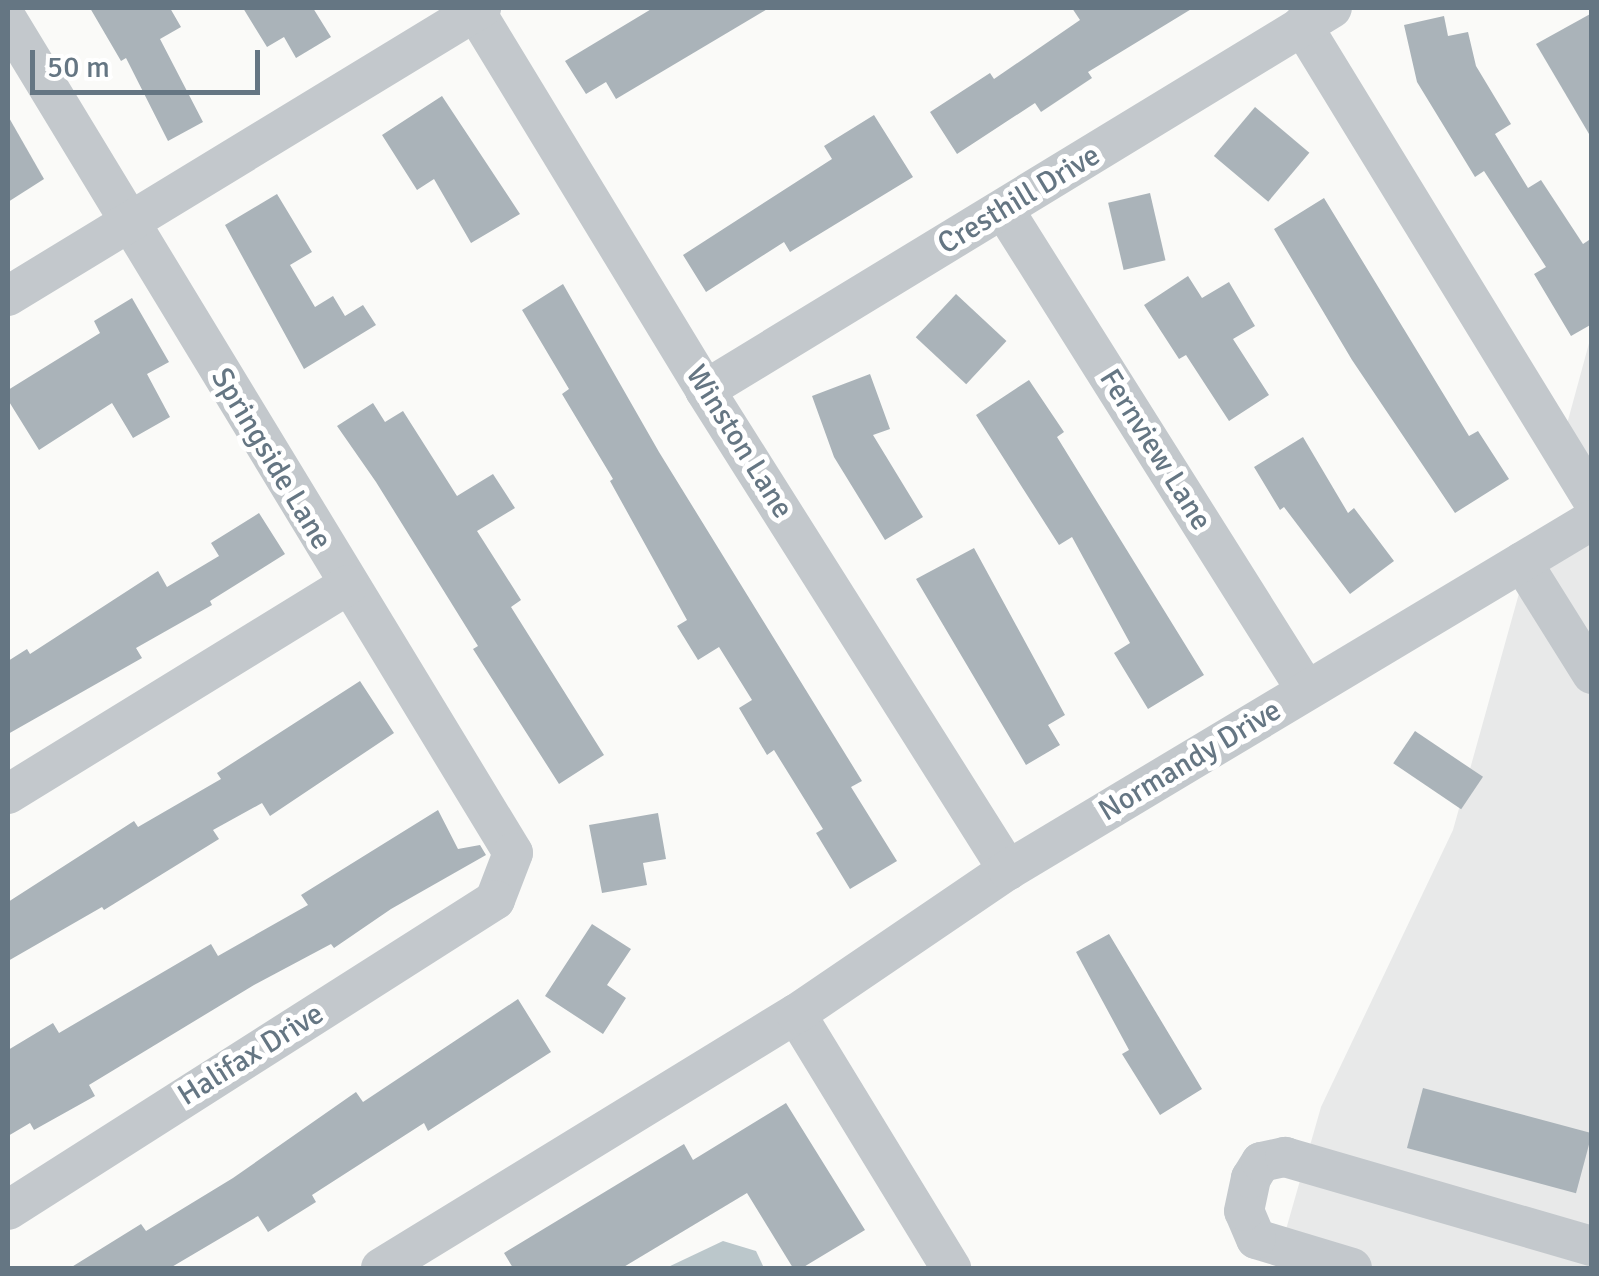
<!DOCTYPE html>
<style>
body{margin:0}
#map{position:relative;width:1599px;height:1276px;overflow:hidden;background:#fafaf8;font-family:Signika,sans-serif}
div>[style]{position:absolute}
.built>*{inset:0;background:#e8e9e9}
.water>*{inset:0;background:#bbc7cb}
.building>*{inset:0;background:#aab3b9;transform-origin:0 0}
.minor>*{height:40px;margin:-20px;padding:0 20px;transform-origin:20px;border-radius:20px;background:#c3c8cc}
span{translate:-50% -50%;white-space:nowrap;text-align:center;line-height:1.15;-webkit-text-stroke:10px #fff;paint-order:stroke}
.street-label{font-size:30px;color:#657683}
.frame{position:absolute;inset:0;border:10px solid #657683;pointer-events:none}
.scale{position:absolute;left:30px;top:50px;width:230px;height:45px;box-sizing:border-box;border:5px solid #657683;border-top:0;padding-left:12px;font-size:30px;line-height:35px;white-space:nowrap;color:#657683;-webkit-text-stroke:8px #fff;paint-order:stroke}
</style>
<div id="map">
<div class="built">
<i style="clip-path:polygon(1591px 336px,1591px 465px,1567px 424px)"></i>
<i style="clip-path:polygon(1591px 538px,1591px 1268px,1275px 1268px,1321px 1107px,1453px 830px,1523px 579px)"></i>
</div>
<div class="water">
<i style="clip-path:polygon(723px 1241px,756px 1251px,764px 1268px,666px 1268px)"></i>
</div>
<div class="building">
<i style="clip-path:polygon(90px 8px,170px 8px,181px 27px,160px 39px,203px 122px,168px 141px,126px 58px,121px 61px)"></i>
<i style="clip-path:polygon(243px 8px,313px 8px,331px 37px,296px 58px,284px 37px,267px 47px)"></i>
<i style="clip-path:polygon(653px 8px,769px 8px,616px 99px,606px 82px,586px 94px,565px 61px)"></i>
<i style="clip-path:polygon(1072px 8px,1193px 8px,1088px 72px,1092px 78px,1041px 112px,1035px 103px,957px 154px,930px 112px,990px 73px,994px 79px,1080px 20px)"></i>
<i style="clip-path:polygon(1592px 13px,1592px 139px,1536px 44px)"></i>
<i style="clip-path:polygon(1444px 16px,1448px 36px,1468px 32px,1476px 66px,1511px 124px,1495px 134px,1528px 188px,1541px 180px,1583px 244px,1592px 238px,1592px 324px,1571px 336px,1534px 274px,1546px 267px,1484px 171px,1475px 177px,1417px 82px,1404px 25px)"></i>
<i style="clip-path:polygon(442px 96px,520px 214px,471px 243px,434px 179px,417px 190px,382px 135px)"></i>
<i style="left:1255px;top:107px;width:71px;height:64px;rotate:40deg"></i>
<i style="clip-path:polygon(874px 115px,913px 177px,790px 252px,784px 242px,706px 292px,683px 255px,832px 159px,824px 146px)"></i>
<i style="clip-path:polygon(8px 116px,44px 179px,8px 202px)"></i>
<i style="left:1150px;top:193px;width:69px;height:43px;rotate:77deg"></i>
<i style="clip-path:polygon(277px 194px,312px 252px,290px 265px,315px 307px,333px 296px,345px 316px,363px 305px,376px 325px,304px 369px,225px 225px)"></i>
<i style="clip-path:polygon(1324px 198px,1469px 436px,1478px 431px,1509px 479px,1455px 513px,1352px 360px,1274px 229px)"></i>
<i style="clip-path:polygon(1188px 276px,1202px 298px,1229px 282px,1255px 326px,1233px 339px,1269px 395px,1229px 421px,1186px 355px,1179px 359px,1144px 305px)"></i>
<i style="clip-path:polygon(563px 284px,659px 452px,862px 781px,851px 787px,897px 861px,850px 889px,816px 833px,823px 829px,774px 750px,767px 755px,739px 708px,752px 700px,719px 647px,698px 660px,677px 626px,687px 620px,610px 481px,613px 479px,562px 394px,569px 389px,522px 310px)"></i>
<i style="left:956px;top:294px;width:69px;height:59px;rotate:43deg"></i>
<i style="clip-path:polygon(132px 298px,169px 362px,147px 374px,170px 417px,133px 438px,112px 403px,39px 450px,8px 400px,8px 390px,100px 333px,94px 321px)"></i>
<i style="clip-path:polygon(870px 374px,890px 429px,873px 435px,923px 517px,885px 540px,834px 457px,812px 396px)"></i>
<i style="clip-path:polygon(1029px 380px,1064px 432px,1057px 437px,1204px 675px,1148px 709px,1114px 653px,1130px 643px,1072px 537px,1059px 545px,976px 415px)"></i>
<i style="clip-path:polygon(373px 403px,385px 422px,403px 411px,457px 496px,493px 474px,515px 508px,477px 531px,521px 600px,511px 607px,604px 755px,559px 784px,473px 649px,478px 646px,376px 482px,337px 426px)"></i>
<i style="clip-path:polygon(1303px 437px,1348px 513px,1354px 508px,1394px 561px,1350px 594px,1284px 507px,1280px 510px,1254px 467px)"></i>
<i style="clip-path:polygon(259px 513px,285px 554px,210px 601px,212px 605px,136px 648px,142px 658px,8px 734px,8px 661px,27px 649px,30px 654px,158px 571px,167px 587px,219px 556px,211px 543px)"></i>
<i style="clip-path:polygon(974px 548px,1065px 715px,1048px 725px,1060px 745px,1026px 765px,916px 579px)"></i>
<i style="clip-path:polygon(360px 681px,394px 733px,270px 816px,262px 803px,213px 830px,219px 839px,104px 910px,102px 907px,8px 961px,8px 902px,134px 821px,138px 827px,221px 779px,217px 773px)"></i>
<i style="left:1415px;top:731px;width:82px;height:39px;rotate:34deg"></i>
<i style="clip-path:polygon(438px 810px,458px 849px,480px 845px,486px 855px,391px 909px,334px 948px,331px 944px,254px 985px,89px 1085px,95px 1096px,34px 1130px,30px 1123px,8px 1136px,8px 1050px,53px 1023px,59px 1033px,211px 944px,218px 956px,308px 905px,301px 895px)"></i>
<i style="clip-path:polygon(658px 813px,666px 859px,643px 863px,647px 885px,602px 893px,589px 825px)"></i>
<i style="clip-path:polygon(592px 924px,631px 949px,607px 985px,626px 998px,603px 1034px,545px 996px)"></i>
<i style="clip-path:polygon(1109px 934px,1202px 1089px,1160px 1115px,1122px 1054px,1129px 1050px,1076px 952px)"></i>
<i style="clip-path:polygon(518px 999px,551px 1052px,428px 1131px,424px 1123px,312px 1195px,316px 1202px,268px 1232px,258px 1216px,170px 1268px,70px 1268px,141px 1224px,146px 1231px,233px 1178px,356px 1092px,363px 1102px)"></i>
<i style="left:1423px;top:1088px;width:175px;height:62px;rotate:15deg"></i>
<i style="clip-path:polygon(786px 1103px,865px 1230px,802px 1268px,793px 1268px,747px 1193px,622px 1268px,513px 1268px,504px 1253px,684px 1144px,693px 1160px)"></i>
</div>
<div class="minor">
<i style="left:475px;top:11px;width:443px;rotate:58.7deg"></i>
<i style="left:705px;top:390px;width:568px;rotate:57.74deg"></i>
<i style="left:8px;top:21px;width:973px;rotate:58.74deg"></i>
<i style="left:513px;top:853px;width:50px;rotate:111deg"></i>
<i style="left:495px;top:900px;width:577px;rotate:147.52deg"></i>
<i style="left:1302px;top:25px;width:556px;rotate:58.54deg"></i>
<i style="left:1004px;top:210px;width:567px;rotate:57.82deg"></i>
<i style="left:8px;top:296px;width:554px;rotate:-31.34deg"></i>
<i style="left:705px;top:390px;width:734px;rotate:-31.35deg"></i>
<i style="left:1522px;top:562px;width:132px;rotate:58deg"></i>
<i style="left:8px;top:794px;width:399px;rotate:-31.6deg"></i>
<i style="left:796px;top:1014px;width:298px;rotate:58.6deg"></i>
<i style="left:381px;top:1268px;width:487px;rotate:-31.5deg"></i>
<i style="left:796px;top:1014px;width:256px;rotate:-34.2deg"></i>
<i style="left:1008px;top:870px;width:681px;rotate:-30.93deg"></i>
<i style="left:1352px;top:1268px;width:100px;rotate:-163.2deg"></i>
<i style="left:1256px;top:1239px;width:30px;rotate:-113deg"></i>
<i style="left:1244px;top:1211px;width:34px;rotate:-78deg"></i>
<i style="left:1251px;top:1178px;width:19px;rotate:-58deg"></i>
<i style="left:1261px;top:1162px;width:25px;rotate:-12deg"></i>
<i style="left:1285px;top:1157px;width:320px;rotate:16.2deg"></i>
</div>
<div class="street-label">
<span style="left:1019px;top:200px;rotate:-31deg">Cresthill Drive</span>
<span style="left:739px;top:442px;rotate:58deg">Winston Lane</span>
<span style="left:1155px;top:450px;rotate:58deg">Fernview Lane</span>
<span style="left:271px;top:459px;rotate:59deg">Springside Lane</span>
<span style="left:1190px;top:761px;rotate:-31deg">Normandy Drive</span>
<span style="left:251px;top:1055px;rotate:-32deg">Halifax Drive</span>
</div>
<div class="frame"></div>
<div class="scale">50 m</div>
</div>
